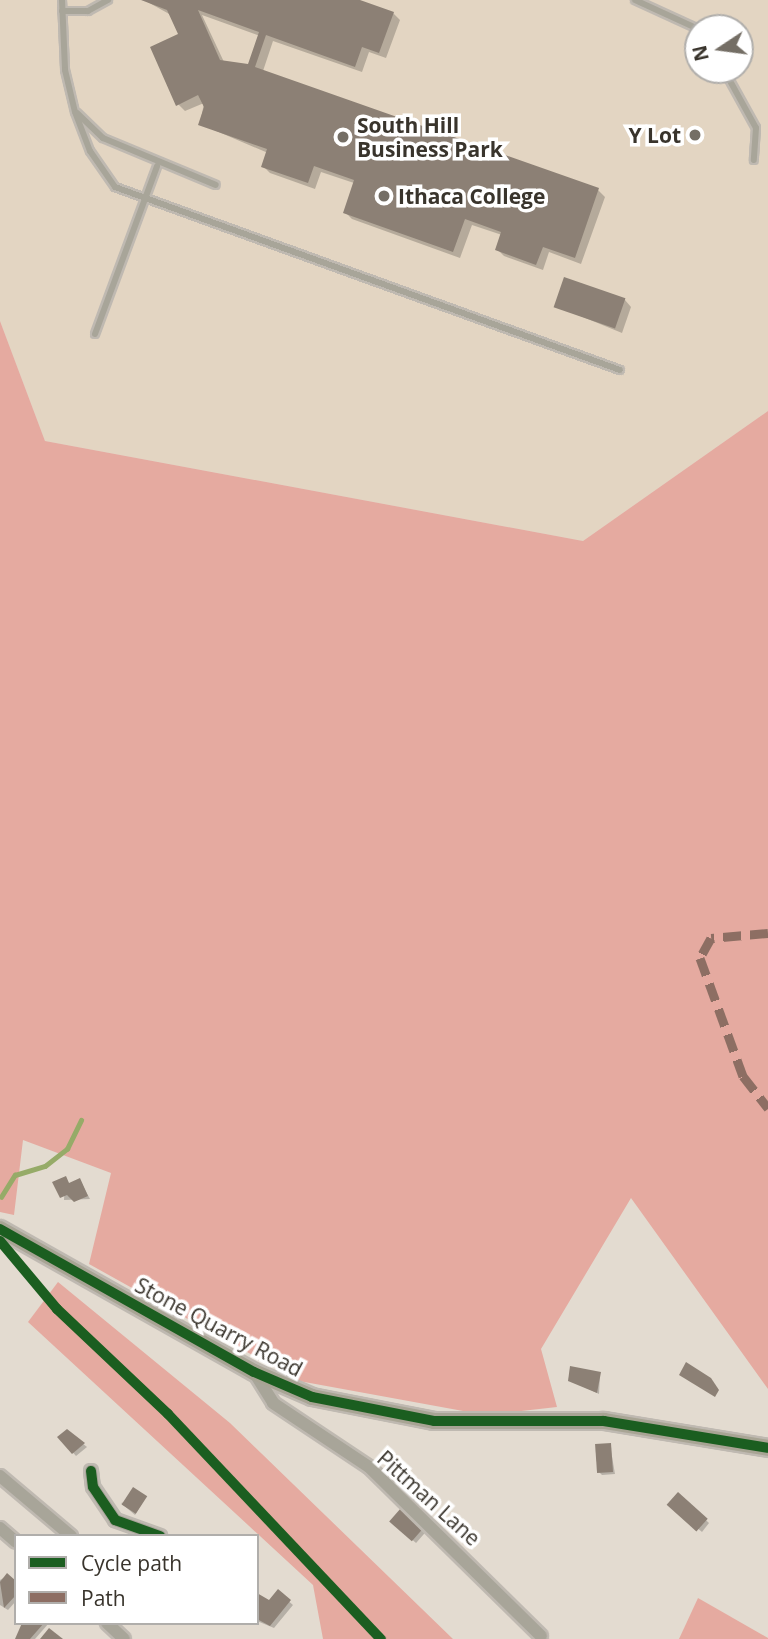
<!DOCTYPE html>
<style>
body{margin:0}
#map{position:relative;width:768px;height:1639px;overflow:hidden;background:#e3dbd0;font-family:"Open Sans",sans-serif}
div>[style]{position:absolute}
.built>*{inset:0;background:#e3d5c2}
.forest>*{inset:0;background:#e5aaa0}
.shadow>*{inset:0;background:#0003;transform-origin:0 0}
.stream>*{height:4.5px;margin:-2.25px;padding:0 2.25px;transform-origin:2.25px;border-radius:2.25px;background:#96ab68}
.building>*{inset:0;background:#8c8075;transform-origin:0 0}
.roads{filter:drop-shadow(2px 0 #bfb9b1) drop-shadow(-2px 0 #bfb9b1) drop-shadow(0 2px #bfb9b1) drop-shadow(0 -2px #bfb9b1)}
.lane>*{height:6px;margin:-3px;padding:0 3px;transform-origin:3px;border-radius:3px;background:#a8a599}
.street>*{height:12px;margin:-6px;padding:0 6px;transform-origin:6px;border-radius:6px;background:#a8a599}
.secondary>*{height:16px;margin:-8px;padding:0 8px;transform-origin:8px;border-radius:8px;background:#a8a494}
.quiet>*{height:9px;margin-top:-4.5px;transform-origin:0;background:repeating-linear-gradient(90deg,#8d6e63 0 18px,transparent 0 27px)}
.cycleway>*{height:10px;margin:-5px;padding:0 5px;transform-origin:5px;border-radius:5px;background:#1b5e20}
.dots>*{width:19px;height:19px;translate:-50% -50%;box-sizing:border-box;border:4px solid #fff;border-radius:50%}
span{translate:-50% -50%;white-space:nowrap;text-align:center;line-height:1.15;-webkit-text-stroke:7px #fff;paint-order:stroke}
.poi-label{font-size:21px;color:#39342c;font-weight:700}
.left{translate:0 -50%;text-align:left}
.right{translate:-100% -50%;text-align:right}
.street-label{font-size:21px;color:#39342c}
.legend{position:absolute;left:14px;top:1534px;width:245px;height:91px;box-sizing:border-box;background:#fff;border:2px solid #b0aeab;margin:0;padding:9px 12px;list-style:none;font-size:21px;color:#39342c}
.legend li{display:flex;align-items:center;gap:14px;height:35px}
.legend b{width:35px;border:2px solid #b0aeab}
.north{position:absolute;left:684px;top:14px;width:70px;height:70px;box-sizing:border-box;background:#fff;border:2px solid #b0aeab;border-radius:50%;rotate:257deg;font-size:19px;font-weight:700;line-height:28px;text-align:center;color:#39342c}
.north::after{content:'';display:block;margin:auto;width:24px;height:32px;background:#746e65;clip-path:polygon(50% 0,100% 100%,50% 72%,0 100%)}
</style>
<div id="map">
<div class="built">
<i style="clip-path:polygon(evenodd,0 0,768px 0,768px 411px,583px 541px,45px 441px,0 321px,0 0,698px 28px,740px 28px,740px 70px,698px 70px,698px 28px)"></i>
</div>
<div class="forest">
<i style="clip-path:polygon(0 321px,45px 441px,583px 541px,768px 411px,768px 1389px,631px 1198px,541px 1349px,557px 1407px,485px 1415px,299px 1381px,89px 1264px,111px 1173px,23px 1140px,14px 1215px,0 1212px)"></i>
<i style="clip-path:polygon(58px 1282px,230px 1423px,453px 1639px,323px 1639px,313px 1585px,28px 1322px)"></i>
<i style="clip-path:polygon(698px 1598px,768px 1638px,768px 1639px,679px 1639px)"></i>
</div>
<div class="shadow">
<i style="clip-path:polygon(evenodd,144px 0,355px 0,393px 13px,400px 20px,386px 58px,369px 52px,362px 72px,273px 41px,263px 71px,598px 190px,605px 197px,581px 264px,549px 252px,543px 270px,504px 256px,497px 249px,502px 235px,472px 225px,460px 258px,352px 219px,345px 212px,354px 183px,321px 172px,315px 189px,270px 173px,263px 166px,268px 153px,200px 124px,204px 103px,185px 111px,178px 104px,180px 35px,171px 15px,144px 0,202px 15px,260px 36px,249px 66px,224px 62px,202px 15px)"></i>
<i style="clip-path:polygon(625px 300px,631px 307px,622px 333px,556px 306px)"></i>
<i style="clip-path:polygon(65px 1178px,70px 1185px,80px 1180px,90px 1199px,64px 1200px)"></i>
<i style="clip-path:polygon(600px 1374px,599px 1394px,569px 1380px)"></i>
<i style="clip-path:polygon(67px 1431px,87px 1447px,76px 1456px,60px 1438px)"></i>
<i style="clip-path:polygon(610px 1445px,615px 1474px,602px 1475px,599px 1472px)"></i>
<i style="clip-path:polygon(678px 1494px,709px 1523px,702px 1532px,669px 1504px)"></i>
<i style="clip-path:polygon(146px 1497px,135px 1515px,121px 1503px)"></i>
<i style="left:401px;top:1510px;width:33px;height:15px;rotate:41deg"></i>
<i style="clip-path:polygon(7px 1576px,16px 1583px,16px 1601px,8px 1610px,0 1605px,0 1580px)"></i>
<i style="clip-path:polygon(278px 1592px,293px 1605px,274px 1628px,257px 1621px,257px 1595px,269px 1603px)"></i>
<i style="clip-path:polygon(23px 1623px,49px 1623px,35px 1639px,16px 1639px)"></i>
</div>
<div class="stream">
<i style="left:1px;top:1197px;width:26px;rotate:-58deg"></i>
<i style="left:15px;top:1175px;width:31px;rotate:-17deg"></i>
<i style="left:45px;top:1166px;width:28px;rotate:-38deg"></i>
<i style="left:67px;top:1149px;width:32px;rotate:-64deg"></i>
</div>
<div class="building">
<i style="clip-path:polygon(evenodd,141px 0,360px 0,394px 12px,379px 53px,362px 47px,355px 67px,266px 35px,255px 67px,599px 188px,575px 258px,543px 247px,536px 265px,495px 250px,501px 232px,465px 219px,453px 252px,343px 213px,354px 180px,314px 166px,308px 183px,261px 167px,267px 149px,198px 125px,204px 107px,198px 95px,176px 106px,150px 47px,178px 34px,167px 10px,141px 0,198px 10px,259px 32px,248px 64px,220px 60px,198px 10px)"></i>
<i style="left:564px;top:277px;width:65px;height:32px;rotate:19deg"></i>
<i style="clip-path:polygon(66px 1176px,69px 1183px,80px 1178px,88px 1196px,74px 1202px,67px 1195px,60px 1198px,52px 1182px)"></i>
<i style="clip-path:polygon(686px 1362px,711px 1378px,719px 1390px,715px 1397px,679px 1375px)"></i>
<i style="clip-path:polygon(570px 1366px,601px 1372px,597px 1393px,568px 1381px)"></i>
<i style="clip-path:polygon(67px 1429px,85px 1443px,72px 1454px,57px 1437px)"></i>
<i style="left:611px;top:1443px;width:29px;height:16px;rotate:86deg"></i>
<i style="left:133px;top:1487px;width:17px;height:21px;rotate:33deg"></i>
<i style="left:678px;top:1492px;width:40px;height:17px;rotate:42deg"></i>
<i style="left:401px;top:1508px;width:30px;height:18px;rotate:41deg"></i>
<i style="clip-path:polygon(7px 1573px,16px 1581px,16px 1595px,4px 1608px,0 1582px)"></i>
<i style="clip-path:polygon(278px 1589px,291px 1600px,270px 1626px,257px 1619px,257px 1593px,269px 1600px)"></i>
<i style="clip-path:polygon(22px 1623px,44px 1623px,30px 1639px,15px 1639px)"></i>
<i style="clip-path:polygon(49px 1628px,63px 1639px,40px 1639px)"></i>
</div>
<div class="roads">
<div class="lane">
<i style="left:62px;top:0;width:70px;rotate:87.5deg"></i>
<i style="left:65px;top:70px;width:43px;rotate:76.6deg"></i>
<i style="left:75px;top:112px;width:42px;rotate:69deg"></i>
<i style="left:90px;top:151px;width:44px;rotate:55.2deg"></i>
<i style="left:115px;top:187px;width:537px;rotate:19.92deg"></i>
<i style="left:635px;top:0;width:69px;rotate:24.7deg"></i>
<i style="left:62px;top:11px;width:26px"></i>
<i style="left:88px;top:11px;width:23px;rotate:-29deg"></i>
<i style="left:724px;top:70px;width:66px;rotate:61.1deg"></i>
<i style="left:756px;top:128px;width:32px;rotate:94deg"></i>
<i style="left:77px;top:113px;width:36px;rotate:44deg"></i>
<i style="left:103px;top:138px;width:122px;rotate:22.6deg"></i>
<i style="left:95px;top:334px;width:179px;rotate:-69.7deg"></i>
</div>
<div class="street">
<i style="left:254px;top:1372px;width:36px;rotate:58deg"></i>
<i style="left:273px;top:1403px;width:115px;rotate:33.7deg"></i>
<i style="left:369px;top:1467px;width:241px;rotate:44.5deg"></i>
<i style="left:91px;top:1471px;width:16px;rotate:83deg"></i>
<i style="left:93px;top:1487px;width:40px;rotate:56deg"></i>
<i style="left:115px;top:1520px;width:48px;rotate:19.6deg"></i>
<i style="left:0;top:1476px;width:93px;rotate:40.2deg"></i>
<i style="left:0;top:1528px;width:21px;rotate:41deg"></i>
<i style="left:107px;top:1623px;width:23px;rotate:43deg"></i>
</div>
<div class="secondary">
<i style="left:0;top:1229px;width:291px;rotate:29.4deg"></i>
<i style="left:254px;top:1372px;width:63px;rotate:23.3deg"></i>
<i style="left:312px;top:1397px;width:124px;rotate:11.1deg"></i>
<i style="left:434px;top:1421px;width:170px"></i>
<i style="left:604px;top:1421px;width:166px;rotate:9.3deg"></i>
</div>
</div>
<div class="quiet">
<i style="left:768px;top:933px;width:57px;rotate:175deg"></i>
<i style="left:711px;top:938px;width:23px;rotate:119deg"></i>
<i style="left:700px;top:958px;width:126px;rotate:70deg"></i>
<i style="left:743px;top:1076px;width:41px;rotate:52deg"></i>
</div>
<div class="cycleway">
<i style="left:0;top:1229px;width:291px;rotate:29.4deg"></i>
<i style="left:254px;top:1372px;width:63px;rotate:23.3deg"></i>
<i style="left:312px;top:1397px;width:124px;rotate:11.1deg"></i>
<i style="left:434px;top:1421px;width:170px"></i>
<i style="left:604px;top:1421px;width:166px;rotate:9.3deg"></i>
<i style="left:0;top:1241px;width:89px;rotate:50deg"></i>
<i style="left:57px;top:1309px;width:153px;rotate:43.4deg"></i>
<i style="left:168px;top:1414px;width:310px;rotate:46.6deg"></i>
<i style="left:91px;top:1471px;width:16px;rotate:83deg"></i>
<i style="left:93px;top:1487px;width:40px;rotate:56deg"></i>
<i style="left:115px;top:1520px;width:48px;rotate:19.6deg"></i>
</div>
<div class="dots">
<i style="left:695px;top:135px;background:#746e65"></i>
<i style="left:343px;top:137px;background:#746e65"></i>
<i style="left:384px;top:196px;background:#746e65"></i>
</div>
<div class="poi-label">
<span class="left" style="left:357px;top:137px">South Hill<br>Business Park</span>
<span class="right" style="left:681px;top:135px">Y Lot</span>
<span class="left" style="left:398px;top:196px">Ithaca College</span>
</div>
<div class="street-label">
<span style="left:219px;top:1327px;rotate:28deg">Stone Quarry Road</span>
<span style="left:429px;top:1498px;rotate:42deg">Pittman Lane</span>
</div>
<ul class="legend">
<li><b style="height:9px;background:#1b5e20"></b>Cycle path</li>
<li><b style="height:9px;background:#8d6e63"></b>Path</li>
</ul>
<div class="north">N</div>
</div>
